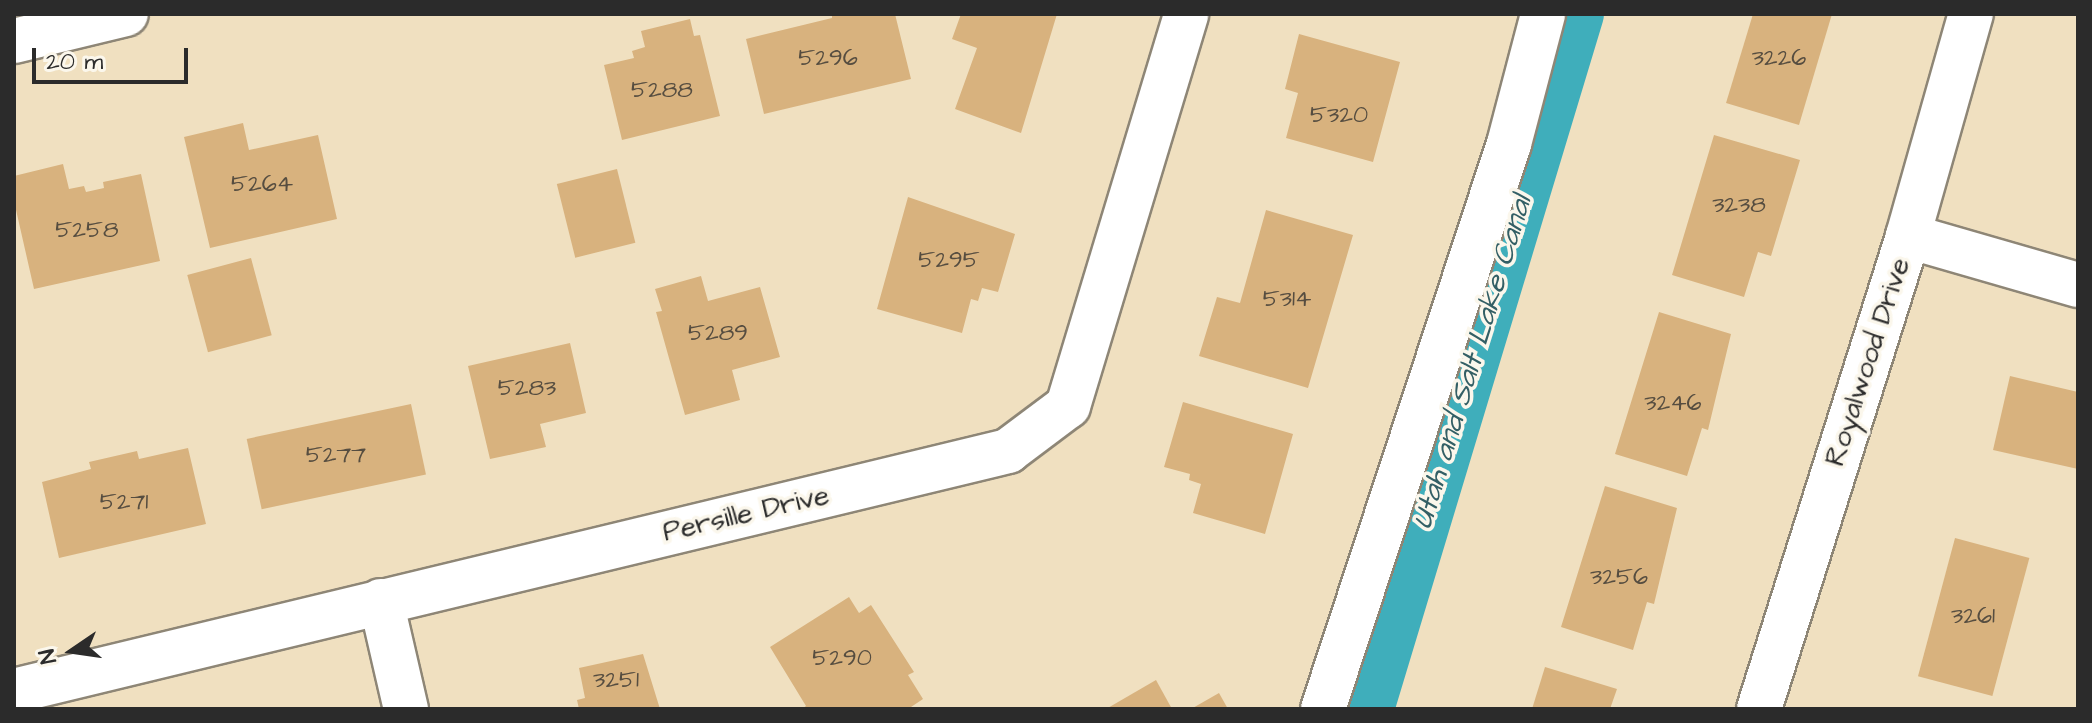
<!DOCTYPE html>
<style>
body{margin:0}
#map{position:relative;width:2092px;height:723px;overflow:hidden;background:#f0e0c0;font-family:"Architects Daughter",sans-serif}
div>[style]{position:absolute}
.canal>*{height:54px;margin:-27px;padding:0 27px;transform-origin:27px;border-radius:27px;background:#3faebb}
.building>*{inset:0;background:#d8b27e;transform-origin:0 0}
.roads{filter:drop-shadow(2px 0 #8e8676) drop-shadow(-2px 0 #8e8676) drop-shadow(0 2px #8e8676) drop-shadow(0 -2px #8e8676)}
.minor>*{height:44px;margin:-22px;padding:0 22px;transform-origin:22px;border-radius:22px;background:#fff}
span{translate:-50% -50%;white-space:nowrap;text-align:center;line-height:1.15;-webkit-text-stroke:7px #fbf7ec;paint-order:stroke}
.number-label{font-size:24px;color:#564d40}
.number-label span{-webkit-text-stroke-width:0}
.street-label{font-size:28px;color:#2b2b2b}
.water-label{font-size:30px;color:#335f65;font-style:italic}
.frame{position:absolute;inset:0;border:16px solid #2b2b2b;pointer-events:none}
.north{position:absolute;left:32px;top:611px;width:80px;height:80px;-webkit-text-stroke:6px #fbf7ec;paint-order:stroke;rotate:257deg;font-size:22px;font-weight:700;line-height:32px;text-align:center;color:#2b2b2b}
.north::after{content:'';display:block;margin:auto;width:28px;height:36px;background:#2b2b2b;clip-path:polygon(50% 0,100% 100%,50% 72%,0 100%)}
.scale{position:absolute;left:32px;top:48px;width:156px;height:36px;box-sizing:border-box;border:4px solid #2b2b2b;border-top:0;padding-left:10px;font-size:24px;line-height:28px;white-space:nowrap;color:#2b2b2b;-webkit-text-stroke:6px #fbf7ec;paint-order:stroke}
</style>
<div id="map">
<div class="canal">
<i style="left:1367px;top:709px;width:726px;rotate:-73.19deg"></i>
</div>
<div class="building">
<i style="clip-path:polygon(832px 14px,895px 14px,911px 79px,764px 114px,746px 39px,832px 18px)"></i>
<i style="clip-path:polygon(961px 14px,1057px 14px,1021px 133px,955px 109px,977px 48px,952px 39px)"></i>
<i style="clip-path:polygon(1753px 14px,1832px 14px,1799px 125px,1726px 103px)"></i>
<i style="clip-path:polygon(690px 19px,694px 36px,700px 35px,720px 116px,622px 140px,604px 65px,634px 58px,632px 51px,645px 47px,641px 31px)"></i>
<i style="clip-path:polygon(1299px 34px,1400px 62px,1373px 162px,1286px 138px,1298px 93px,1285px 89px)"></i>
<i style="clip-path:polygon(243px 123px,249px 150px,318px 135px,337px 219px,210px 248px,184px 137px)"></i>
<i style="clip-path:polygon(1714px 135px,1800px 160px,1771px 256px,1758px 252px,1744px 297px,1672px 275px)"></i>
<i style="clip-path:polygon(63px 164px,69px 189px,84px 186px,86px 192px,104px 188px,103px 182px,141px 174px,160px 261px,34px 289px,14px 201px,14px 176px)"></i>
<i style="left:617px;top:169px;width:76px;height:62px;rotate:76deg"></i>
<i style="clip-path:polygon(908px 197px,1015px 234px,998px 292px,982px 288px,978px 301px,971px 299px,962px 333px,877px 309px)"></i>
<i style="clip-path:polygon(1266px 210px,1353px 235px,1308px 388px,1199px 356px,1217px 297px,1240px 303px)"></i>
<i style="left:251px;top:258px;width:80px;height:66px;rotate:75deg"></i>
<i style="clip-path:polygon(701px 276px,708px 301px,760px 287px,780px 357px,732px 370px,740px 400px,685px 415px,656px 312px,662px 311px,655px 289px)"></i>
<i style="clip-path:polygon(1659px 312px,1731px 334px,1708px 430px,1702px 428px,1687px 476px,1615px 454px)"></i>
<i style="clip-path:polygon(570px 343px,586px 413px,540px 424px,546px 447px,490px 459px,468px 366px)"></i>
<i style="clip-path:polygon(2010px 376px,2078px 392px,2078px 469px,1993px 450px)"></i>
<i style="clip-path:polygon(1183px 402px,1293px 434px,1265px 534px,1193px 513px,1201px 484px,1189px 480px,1190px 474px,1164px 467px)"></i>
<i style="left:411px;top:404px;width:72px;height:168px;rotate:78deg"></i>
<i style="clip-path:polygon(188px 448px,206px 524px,59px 558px,42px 482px,91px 469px,89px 462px,137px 451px,139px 459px)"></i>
<i style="clip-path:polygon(1605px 486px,1677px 508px,1654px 604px,1647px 602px,1633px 650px,1561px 627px)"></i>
<i style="left:1955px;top:538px;width:77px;height:143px;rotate:15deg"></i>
<i style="clip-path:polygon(849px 597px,859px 613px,871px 605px,914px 672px,908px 675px,923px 699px,908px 709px,802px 709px,806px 706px,770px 647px)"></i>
<i style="clip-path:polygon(643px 654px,660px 709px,579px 709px,577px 700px,585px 698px,579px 668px)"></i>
<i style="clip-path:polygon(1545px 667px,1617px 689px,1610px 709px,1532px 709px)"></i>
<i style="clip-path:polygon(1156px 680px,1172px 709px,1106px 709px)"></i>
<i style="clip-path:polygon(1219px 693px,1228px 709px,1191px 709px)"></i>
</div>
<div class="roads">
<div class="minor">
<i style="left:14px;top:41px;width:115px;rotate:-13.6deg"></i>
<i style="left:1908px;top:236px;width:177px;rotate:16.1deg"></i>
<i style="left:381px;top:601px;width:111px;rotate:77deg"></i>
<i style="left:14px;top:691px;width:1023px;rotate:-13.57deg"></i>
<i style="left:1008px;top:451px;width:75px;rotate:-36.9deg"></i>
<i style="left:1068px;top:406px;width:409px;rotate:-73.2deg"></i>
<i style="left:1323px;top:709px;width:595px;rotate:-71.78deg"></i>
<i style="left:1509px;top:144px;width:134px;rotate:-75.3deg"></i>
<i style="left:1759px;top:709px;width:496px;rotate:-72.5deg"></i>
<i style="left:1908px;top:236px;width:231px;rotate:-74.2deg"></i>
</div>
</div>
<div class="number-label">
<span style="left:828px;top:59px">5296</span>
<span style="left:1779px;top:59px">3226</span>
<span style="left:662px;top:91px">5288</span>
<span style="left:1339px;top:116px">5320</span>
<span style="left:262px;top:185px">5264</span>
<span style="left:1739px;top:206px">3238</span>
<span style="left:87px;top:231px">5258</span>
<span style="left:949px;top:261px">5295</span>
<span style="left:1287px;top:300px">5314</span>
<span style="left:718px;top:334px">5289</span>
<span style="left:527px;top:389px">5283</span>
<span style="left:1673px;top:404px">3246</span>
<span style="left:336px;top:456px">5277</span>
<span style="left:124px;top:503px">5271</span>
<span style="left:1619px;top:578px">3256</span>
<span style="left:1973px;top:617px">3261</span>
<span style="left:842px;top:659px">5290</span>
<span style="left:616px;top:681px">3251</span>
</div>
<div class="street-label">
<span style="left:1868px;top:362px;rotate:-72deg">Royalwood Drive</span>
<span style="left:746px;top:514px;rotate:-13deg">Persille Drive</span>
</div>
<div class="water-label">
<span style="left:1472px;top:362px;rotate:-73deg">Utah and Salt Lake Canal</span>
</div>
<div class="frame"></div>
<div class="north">N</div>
<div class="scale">20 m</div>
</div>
